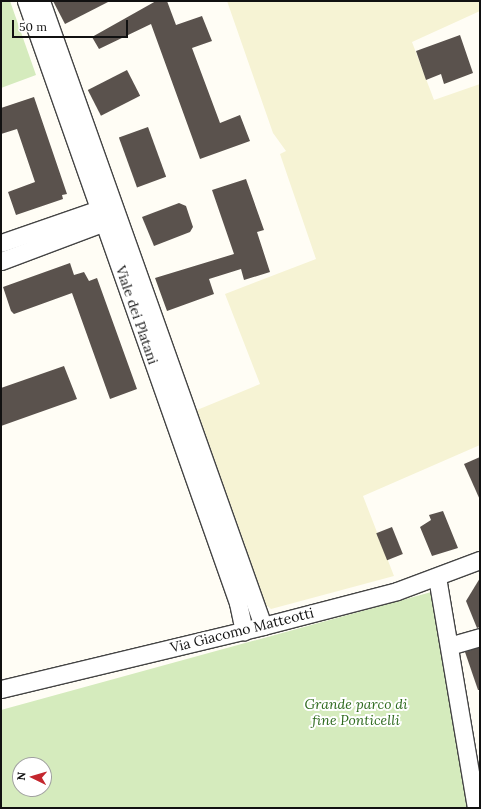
<!DOCTYPE html>
<style>
body{margin:0}
#map{position:relative;width:481px;height:809px;overflow:hidden;background:#fffdf5;font-family:Lora,serif}
div>[style]{position:absolute}
.farmland>*{inset:0;background:#f6f3d4}
.green>*{inset:0;background:#d5ebbd}
.building>*{inset:0;background:#5a524d;transform-origin:0 0}
.roads{filter:drop-shadow(1px 0 #444) drop-shadow(-1px 0 #444) drop-shadow(0 1px #444) drop-shadow(0 -1px #444)}
.minor>*{height:17px;margin:-8.5px;padding:0 8.5px;transform-origin:8.5px;border-radius:8.5px;background:#fff}
span{translate:-50% -50%;white-space:nowrap;text-align:center;line-height:1.15;-webkit-text-stroke:4px #fff;paint-order:stroke}
.street-label{font-size:14px;color:#111}
.park-label{font-size:14px;color:#2f6b1f;font-style:italic}
.frame{position:absolute;inset:0;border:2px solid #111;pointer-events:none}
.north{position:absolute;left:12px;top:757px;width:40px;height:40px;box-sizing:border-box;background:#fff;border:1px solid #a0a0a0;border-radius:50%;rotate:275deg;font-size:11px;font-weight:700;line-height:16px;text-align:center;color:#111}
.north::after{content:'';display:block;margin:auto;width:14px;height:18px;background:#c4262e;clip-path:polygon(50% 0,100% 100%,50% 72%,0 100%)}
.scale{position:absolute;left:12px;top:20px;width:116px;height:18px;box-sizing:border-box;border:2px solid #111;border-top:0;padding-left:5px;font-size:12px;line-height:14px;white-space:nowrap;color:#111;-webkit-text-stroke:3px #fff;paint-order:stroke}
</style>
<div id="map">
<div class="farmland">
<i style="clip-path:polygon(227px 1px,480px 1px,480px 11px,412px 42px,434px 100px,480px 84px,480px 445px,363px 496px,394px 576px,271px 609px,266px 605px,197px 410px,260px 384px,225px 294px,316px 259px,280px 154px,286px 151px,273px 133px)"></i>
</div>
<div class="green">
<i style="clip-path:polygon(1px 1px,10px 1px,36px 75px,1px 88px)"></i>
<i style="clip-path:polygon(evenodd,435px 591px,469px 808px,1px 808px,1px 710px,435px 591px,20px 765px,44px 765px,44px 789px,20px 789px,20px 765px)"></i>
</div>
<div class="building">
<i style="clip-path:polygon(53px 1px,110px 1px,65px 24px)"></i>
<i style="clip-path:polygon(156px 1px,167px 1px,176px 25px,202px 16px,212px 41px,192px 48px,220px 123px,240px 115px,250px 141px,200px 159px,151px 24px,99px 49px,92px 37px)"></i>
<i style="clip-path:polygon(460px 35px,473px 73px,444px 84px,441px 74px,426px 80px,416px 51px)"></i>
<i style="left:127px;top:70px;width:29px;height:44px;rotate:63deg"></i>
<i style="clip-path:polygon(34px 97px,67px 194px,62px 195px,63px 199px,16px 215px,8px 192px,35px 182px,17px 129px,1px 134px,1px 108px)"></i>
<i style="left:148px;top:127px;width:53px;height:31px;rotate:70deg"></i>
<i style="clip-path:polygon(246px 179px,264px 230px,257px 232px,270px 272px,244px 280px,241px 269px,209px 279px,214px 294px,167px 311px,155px 278px,234px 254px,212px 190px)"></i>
<i style="clip-path:polygon(179px 203px,186px 206px,193px 227px,190px 232px,154px 246px,142px 217px)"></i>
<i style="clip-path:polygon(70px 263px,74px 275px,84px 272px,89px 281px,97px 278px,137px 389px,110px 399px,72px 293px,14px 314px,11px 311px,3px 287px)"></i>
<i style="clip-path:polygon(64px 366px,77px 399px,1px 426px,1px 388px)"></i>
<i style="clip-path:polygon(480px 457px,480px 500px,464px 464px)"></i>
<i style="clip-path:polygon(443px 511px,458px 548px,432px 556px,420px 527px,431px 520px,429px 515px)"></i>
<i style="left:392px;top:527px;width:29px;height:17px;rotate:68deg"></i>
<i style="clip-path:polygon(480px 578px,480px 627px,477px 628px,466px 601px)"></i>
<i style="clip-path:polygon(480px 647px,480px 690px,478px 690px,465px 652px)"></i>
</div>
<div class="roads">
<div class="minor">
<i style="left:26px;top:1px;width:638px;rotate:70.6deg"></i>
<i style="left:238px;top:603px;width:29px;rotate:78deg"></i>
<i style="left:41px;top:1px;width:663px;rotate:70.44deg"></i>
<i style="left:1px;top:243px;width:113px;rotate:-19.1deg"></i>
<i style="left:1px;top:261px;width:120px;rotate:-20.6deg"></i>
<i style="left:437px;top:577px;width:234px;rotate:80.4deg"></i>
<i style="left:449px;top:646px;width:32px;rotate:-16deg"></i>
<i style="left:1px;top:689px;width:269px;rotate:-13.5deg"></i>
<i style="left:263px;top:626px;width:138px;rotate:-14.6deg"></i>
<i style="left:397px;top:591px;width:89px;rotate:-20.5deg"></i>
</div>
</div>
<div class="street-label">
<span style="left:137px;top:315px;rotate:71deg">Viale dei Platani</span>
<span style="left:242px;top:630px;rotate:-14deg">Via Giacomo Matteotti</span>
</div>
<div class="park-label">
<span style="left:356px;top:712px">Grande parco di<br>fine Ponticelli</span>
</div>
<div class="frame"></div>
<div class="north">N</div>
<div class="scale">50 m</div>
</div>
